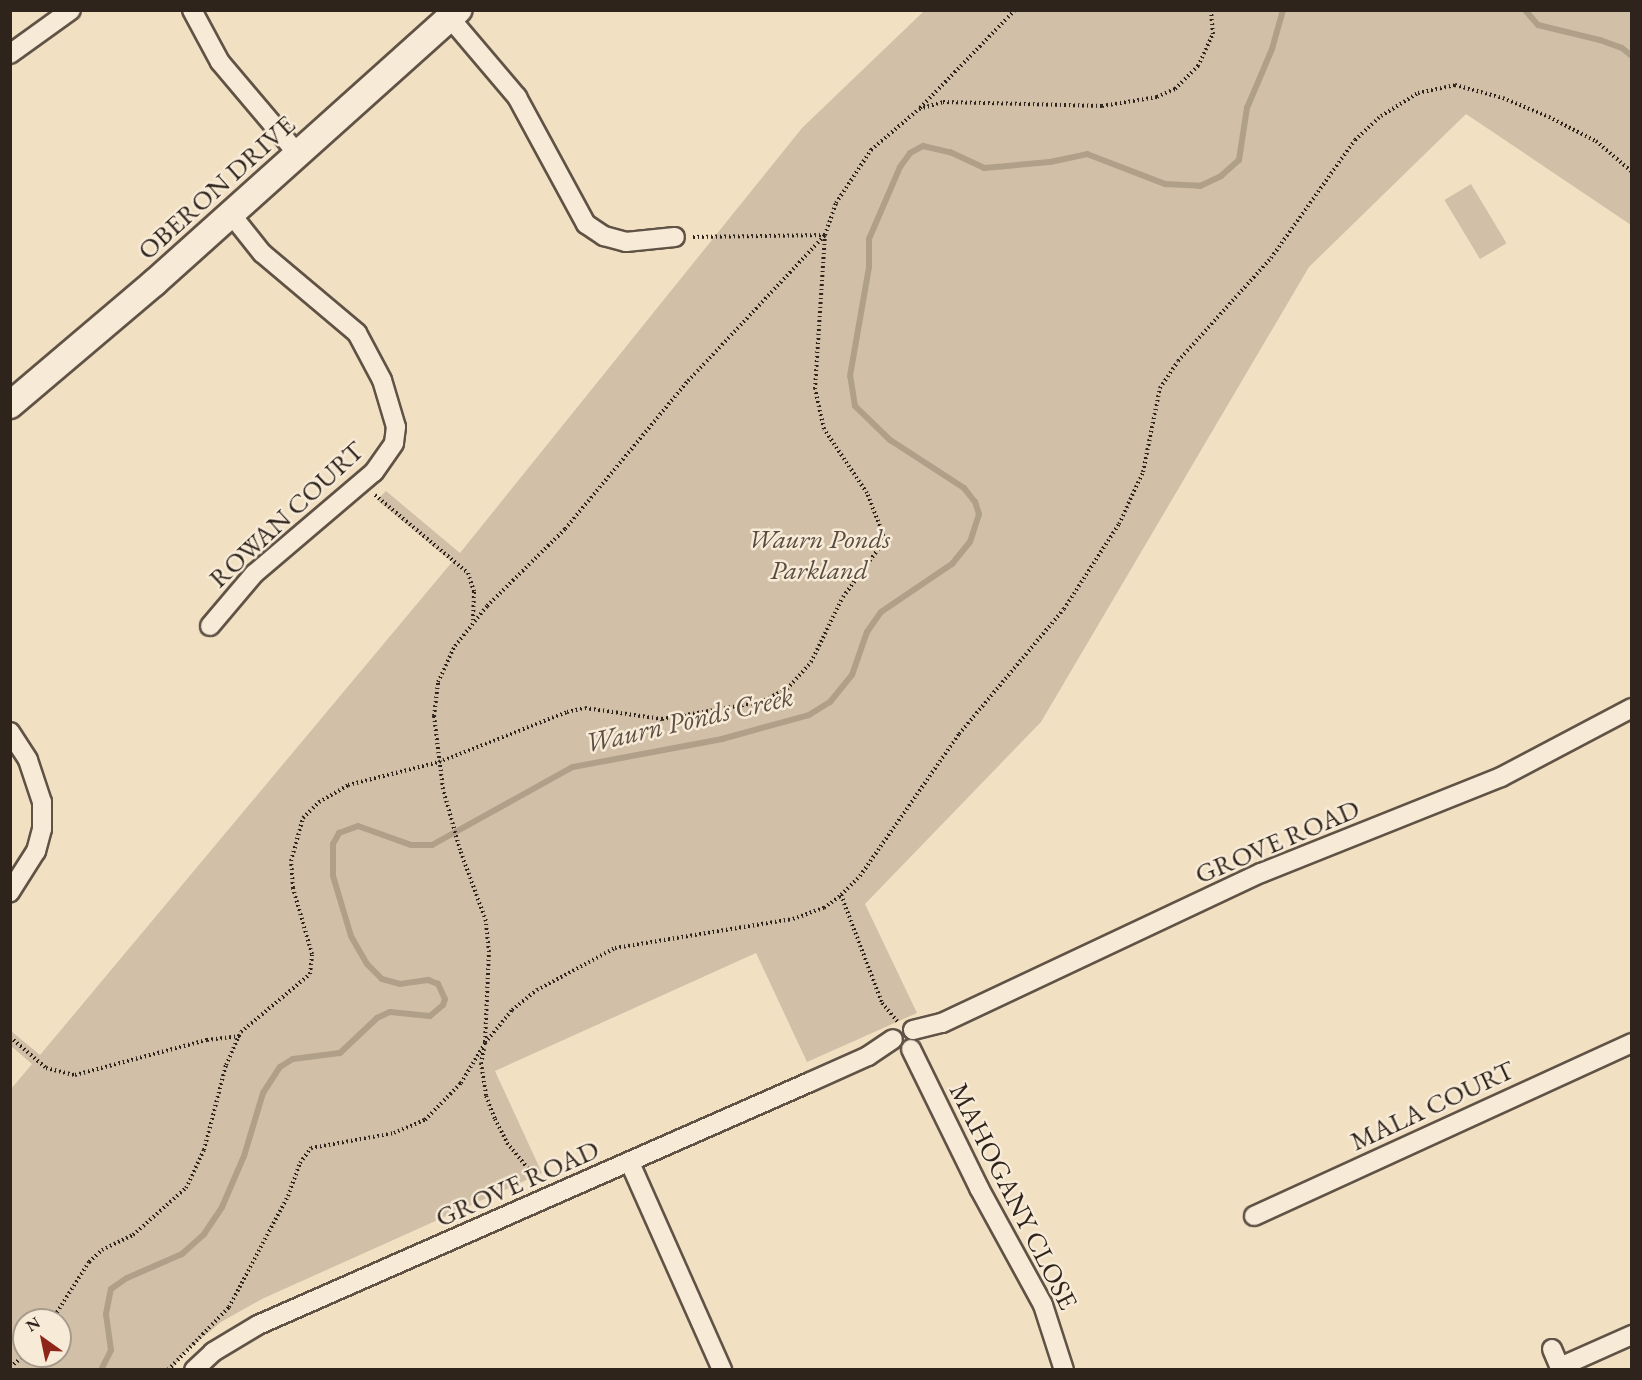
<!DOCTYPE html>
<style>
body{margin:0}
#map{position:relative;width:1642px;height:1380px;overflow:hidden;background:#f2e0c3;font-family:"EB Garamond",serif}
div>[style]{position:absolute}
.green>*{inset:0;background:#d1c0a7;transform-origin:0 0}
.stream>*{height:6px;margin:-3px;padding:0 3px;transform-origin:3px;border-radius:3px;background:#b0a08a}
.path>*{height:4px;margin-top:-2px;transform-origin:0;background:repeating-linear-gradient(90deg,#2f241c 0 1.5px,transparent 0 4.5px)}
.roads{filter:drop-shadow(2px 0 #605346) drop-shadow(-2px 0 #605346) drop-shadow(0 2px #605346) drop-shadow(0 -2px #605346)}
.street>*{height:18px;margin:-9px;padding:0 9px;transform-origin:9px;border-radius:9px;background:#f7ebd8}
.secondary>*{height:26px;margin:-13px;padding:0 13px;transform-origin:13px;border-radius:13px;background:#f7ebd8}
span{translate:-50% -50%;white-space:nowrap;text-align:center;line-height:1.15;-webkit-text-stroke:5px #f7ebd8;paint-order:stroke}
.street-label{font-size:27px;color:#2f241c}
.park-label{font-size:27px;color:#584b3f;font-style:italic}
.water-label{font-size:28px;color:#5c4f42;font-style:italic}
.frame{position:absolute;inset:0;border:12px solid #2f241c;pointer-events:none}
.north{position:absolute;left:12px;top:1308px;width:60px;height:60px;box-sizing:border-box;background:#f7ebd8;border:2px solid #a79b8d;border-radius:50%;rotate:327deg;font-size:16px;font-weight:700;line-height:24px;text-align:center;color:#2f241c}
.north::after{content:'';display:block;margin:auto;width:21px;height:27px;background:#8f2418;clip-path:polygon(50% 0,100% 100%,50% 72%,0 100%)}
</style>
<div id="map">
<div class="green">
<i style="clip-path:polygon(evenodd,924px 11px,1631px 11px,1631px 225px,1466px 114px,1309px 267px,1041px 722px,865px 904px,917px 1013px,807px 1062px,756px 953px,495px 1071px,542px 1173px,262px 1299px,221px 1322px,184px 1353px,172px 1369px,11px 1369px,11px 1089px,32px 1064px,11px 1046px,11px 1031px,40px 1055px,452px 562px,377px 500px,386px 491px,460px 553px,802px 128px,924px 11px,24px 1320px,60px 1320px,60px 1356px,24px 1356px,24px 1320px)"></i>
<i style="left:1471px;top:184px;width:69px;height:31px;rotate:59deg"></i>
</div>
<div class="stream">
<i style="left:1525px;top:10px;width:20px;rotate:49deg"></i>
<i style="left:1538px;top:25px;width:64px;rotate:13.6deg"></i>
<i style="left:1600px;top:40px;width:23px;rotate:20deg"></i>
<i style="left:1622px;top:48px;width:13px;rotate:39deg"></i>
<i style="left:101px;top:1370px;width:22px;rotate:-63deg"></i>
<i style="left:111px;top:1350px;width:36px;rotate:-98deg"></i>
<i style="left:106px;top:1314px;width:25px;rotate:-79deg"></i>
<i style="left:111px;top:1289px;width:19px;rotate:-35deg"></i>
<i style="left:127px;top:1278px;width:60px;rotate:-23.6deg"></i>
<i style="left:182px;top:1254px;width:30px;rotate:-42deg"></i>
<i style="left:204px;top:1234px;width:32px;rotate:-56deg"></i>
<i style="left:222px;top:1207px;width:56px;rotate:-66.7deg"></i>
<i style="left:244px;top:1156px;width:66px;rotate:-73.2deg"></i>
<i style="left:263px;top:1093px;width:31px;rotate:-57deg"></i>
<i style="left:280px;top:1067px;width:15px;rotate:-32deg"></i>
<i style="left:293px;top:1059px;width:47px;rotate:-7.3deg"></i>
<i style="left:340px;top:1053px;width:51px;rotate:-43.4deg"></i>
<i style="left:377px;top:1018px;width:14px;rotate:-25deg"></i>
<i style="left:390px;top:1012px;width:40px;rotate:5.7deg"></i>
<i style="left:430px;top:1016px;width:17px;rotate:-40deg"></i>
<i style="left:443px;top:1005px;width:6px;rotate:-72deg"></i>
<i style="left:445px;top:999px;width:17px;rotate:-115deg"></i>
<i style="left:438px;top:984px;width:11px;rotate:-158deg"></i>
<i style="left:428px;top:980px;width:28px;rotate:172deg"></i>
<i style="left:400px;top:984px;width:19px;rotate:-164deg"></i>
<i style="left:382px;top:979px;width:21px;rotate:-135deg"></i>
<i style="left:367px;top:964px;width:32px;rotate:-120deg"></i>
<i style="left:351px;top:936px;width:63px;rotate:-106.7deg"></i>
<i style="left:333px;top:876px;width:32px;rotate:-90deg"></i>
<i style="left:333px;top:844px;width:13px;rotate:-61deg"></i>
<i style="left:339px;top:833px;width:20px;rotate:-20deg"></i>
<i style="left:358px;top:826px;width:56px;rotate:19.7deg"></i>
<i style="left:411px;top:845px;width:21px"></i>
<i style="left:432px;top:845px;width:161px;rotate:-29deg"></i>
<i style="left:573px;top:767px;width:152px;rotate:-10.6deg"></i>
<i style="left:722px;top:739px;width:90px;rotate:-15.4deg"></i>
<i style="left:809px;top:715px;width:25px;rotate:-32deg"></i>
<i style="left:830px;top:702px;width:35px;rotate:-51deg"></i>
<i style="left:852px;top:675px;width:46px;rotate:-70.8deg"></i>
<i style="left:867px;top:632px;width:24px;rotate:-55deg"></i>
<i style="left:881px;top:612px;width:86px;rotate:-34.1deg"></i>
<i style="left:952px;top:564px;width:28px;rotate:-51deg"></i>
<i style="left:970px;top:542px;width:29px;rotate:-72deg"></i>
<i style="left:979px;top:514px;width:13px;rotate:-108deg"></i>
<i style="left:975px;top:502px;width:18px;rotate:-128deg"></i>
<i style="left:964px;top:488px;width:88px;rotate:-147deg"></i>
<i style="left:890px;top:440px;width:49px;rotate:-135.8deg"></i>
<i style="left:855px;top:406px;width:30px;rotate:-99deg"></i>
<i style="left:850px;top:376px;width:111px;rotate:-80.1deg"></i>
<i style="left:869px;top:267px;width:28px;rotate:-90deg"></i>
<i style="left:869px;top:239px;width:78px;rotate:-66.7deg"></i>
<i style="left:900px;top:167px;width:17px;rotate:-54deg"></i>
<i style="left:910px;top:153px;width:15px;rotate:-28deg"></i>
<i style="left:923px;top:146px;width:28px;rotate:13deg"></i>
<i style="left:950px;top:152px;width:38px;rotate:25deg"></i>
<i style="left:984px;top:168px;width:66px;rotate:-5.2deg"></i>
<i style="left:1050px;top:162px;width:38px;rotate:-12deg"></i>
<i style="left:1087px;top:154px;width:84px;rotate:21deg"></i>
<i style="left:1165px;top:184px;width:35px;rotate:3deg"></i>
<i style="left:1200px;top:186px;width:23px;rotate:-25deg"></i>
<i style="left:1221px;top:176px;width:24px;rotate:-42deg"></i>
<i style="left:1239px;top:160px;width:53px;rotate:-81.3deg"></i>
<i style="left:1247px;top:108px;width:64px;rotate:-67deg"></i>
<i style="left:1272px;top:49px;width:41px;rotate:-74.2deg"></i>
</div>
<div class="path">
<i style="left:920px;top:108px;width:136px;rotate:-45.9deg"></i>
<i style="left:375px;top:495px;width:121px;rotate:40deg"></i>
<i style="left:468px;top:573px;width:20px;rotate:72deg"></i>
<i style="left:474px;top:592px;width:31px;rotate:92deg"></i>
<i style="left:841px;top:895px;width:116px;rotate:69.2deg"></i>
<i style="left:882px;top:1003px;width:25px;rotate:50deg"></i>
<i style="left:10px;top:1037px;width:48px;rotate:40.7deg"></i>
<i style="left:46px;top:1068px;width:30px;rotate:14deg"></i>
<i style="left:75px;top:1075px;width:137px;rotate:-14.9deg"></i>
<i style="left:207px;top:1040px;width:33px;rotate:-7deg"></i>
<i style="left:485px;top:1042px;width:90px;rotate:-87.5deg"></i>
<i style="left:489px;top:952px;width:31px;rotate:-96deg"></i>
<i style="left:486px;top:921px;width:76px;rotate:-110.1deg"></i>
<i style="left:460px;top:850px;width:63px;rotate:-105.6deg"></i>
<i style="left:443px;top:789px;width:74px;rotate:-97deg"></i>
<i style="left:434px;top:716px;width:34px;rotate:-83deg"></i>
<i style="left:438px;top:682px;width:40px;rotate:-65deg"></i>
<i style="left:455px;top:646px;width:51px;rotate:-51.3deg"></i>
<i style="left:487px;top:606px;width:110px;rotate:-44.6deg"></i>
<i style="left:565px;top:529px;width:192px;rotate:-50.3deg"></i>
<i style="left:688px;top:381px;width:200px;rotate:-46.8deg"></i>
<i style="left:825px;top:235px;width:134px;rotate:179.1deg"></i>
<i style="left:484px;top:1049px;width:14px;rotate:102deg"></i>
<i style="left:481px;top:1063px;width:33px;rotate:81deg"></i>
<i style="left:486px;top:1096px;width:25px;rotate:69deg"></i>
<i style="left:495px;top:1119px;width:27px;rotate:63deg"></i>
<i style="left:507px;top:1143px;width:52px;rotate:50.5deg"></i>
<i style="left:52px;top:1320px;width:69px;rotate:-57.5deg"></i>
<i style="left:89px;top:1262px;width:18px;rotate:-43deg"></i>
<i style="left:102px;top:1250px;width:34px;rotate:-26deg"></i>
<i style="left:133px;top:1235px;width:71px;rotate:-41.6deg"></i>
<i style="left:186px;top:1188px;width:42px;rotate:-64.7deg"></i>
<i style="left:204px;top:1150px;width:88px;rotate:-75.5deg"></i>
<i style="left:226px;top:1065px;width:36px;rotate:-66deg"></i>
<i style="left:241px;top:1032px;width:90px;rotate:-40deg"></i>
<i style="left:310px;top:974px;width:20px;rotate:-84deg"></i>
<i style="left:312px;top:954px;width:69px;rotate:-106.1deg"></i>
<i style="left:293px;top:888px;width:27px;rotate:-94deg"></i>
<i style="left:291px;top:861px;width:45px;rotate:-74.4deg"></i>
<i style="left:303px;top:818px;width:23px;rotate:-45deg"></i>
<i style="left:319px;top:802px;width:34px;rotate:-30deg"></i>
<i style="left:348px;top:785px;width:94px;rotate:-14.2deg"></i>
<i style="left:439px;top:762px;width:137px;rotate:-21.3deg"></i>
<i style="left:567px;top:712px;width:18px;rotate:-13deg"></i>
<i style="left:585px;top:708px;width:78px;rotate:8.1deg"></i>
<i style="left:662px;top:719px;width:100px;rotate:-9.7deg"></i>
<i style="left:761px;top:702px;width:29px;rotate:-27deg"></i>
<i style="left:787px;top:689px;width:36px;rotate:-48deg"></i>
<i style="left:811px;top:662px;width:72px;rotate:-63.8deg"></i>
<i style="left:843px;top:597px;width:61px;rotate:-53.7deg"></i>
<i style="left:879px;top:548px;width:15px;rotate:-74deg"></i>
<i style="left:883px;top:534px;width:44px;rotate:-111.3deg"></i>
<i style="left:867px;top:493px;width:77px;rotate:-123.9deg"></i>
<i style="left:824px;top:429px;width:41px;rotate:-102.7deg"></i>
<i style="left:815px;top:389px;width:154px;rotate:-86.3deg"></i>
<i style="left:825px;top:235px;width:34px;rotate:-71deg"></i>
<i style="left:836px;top:203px;width:64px;rotate:-56.6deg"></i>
<i style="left:871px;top:150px;width:63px;rotate:-40.5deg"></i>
<i style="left:919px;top:109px;width:25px;rotate:-16deg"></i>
<i style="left:943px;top:102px;width:159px;rotate:1.4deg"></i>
<i style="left:1102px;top:106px;width:56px;rotate:-9.3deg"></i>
<i style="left:1157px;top:97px;width:20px;rotate:-24deg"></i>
<i style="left:1175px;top:89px;width:33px;rotate:-45deg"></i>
<i style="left:1198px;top:66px;width:35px;rotate:-65deg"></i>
<i style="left:1213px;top:34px;width:24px;rotate:-95deg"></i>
<i style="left:10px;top:1367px;width:18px;rotate:-38deg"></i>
<i style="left:168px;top:1370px;width:88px;rotate:-45.9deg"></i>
<i style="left:229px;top:1307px;width:126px;rotate:-62deg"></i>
<i style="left:288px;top:1196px;width:35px;rotate:-70deg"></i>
<i style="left:300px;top:1163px;width:19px;rotate:-54deg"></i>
<i style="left:311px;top:1148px;width:84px;rotate:-10.2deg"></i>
<i style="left:394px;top:1133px;width:34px;rotate:-23deg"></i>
<i style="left:425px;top:1120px;width:52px;rotate:-45.8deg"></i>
<i style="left:461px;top:1083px;width:47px;rotate:-59deg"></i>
<i style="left:485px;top:1043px;width:43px;rotate:-50.7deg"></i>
<i style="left:512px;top:1010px;width:32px;rotate:-39deg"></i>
<i style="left:537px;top:990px;width:89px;rotate:-28.3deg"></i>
<i style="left:615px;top:948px;width:180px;rotate:-9.3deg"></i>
<i style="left:793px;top:919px;width:33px;rotate:-20deg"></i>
<i style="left:824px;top:908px;width:21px;rotate:-37deg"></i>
<i style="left:841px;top:895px;width:27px;rotate:-45deg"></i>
<i style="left:860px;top:876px;width:173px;rotate:-55.1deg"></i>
<i style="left:959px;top:734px;width:163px;rotate:-50deg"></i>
<i style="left:1064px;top:609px;width:101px;rotate:-57.1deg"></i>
<i style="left:1119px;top:524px;width:57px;rotate:-65.2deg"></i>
<i style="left:1143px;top:472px;width:86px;rotate:-78.6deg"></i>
<i style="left:1160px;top:388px;width:32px;rotate:-56deg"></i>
<i style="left:1178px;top:361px;width:139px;rotate:-47.9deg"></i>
<i style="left:1271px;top:258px;width:145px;rotate:-54.6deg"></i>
<i style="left:1355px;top:140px;width:35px;rotate:-43deg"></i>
<i style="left:1381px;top:116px;width:44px;rotate:-31.9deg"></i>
<i style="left:1418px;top:93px;width:38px;rotate:-12deg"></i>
<i style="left:1455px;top:85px;width:50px;rotate:15.2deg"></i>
<i style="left:1503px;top:98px;width:50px;rotate:22.4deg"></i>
<i style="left:1549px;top:117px;width:53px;rotate:27.1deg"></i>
<i style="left:1596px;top:141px;width:48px;rotate:40.7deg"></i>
</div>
<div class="roads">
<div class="street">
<i style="left:192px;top:10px;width:59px;rotate:61.7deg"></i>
<i style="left:220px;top:62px;width:119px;rotate:49.8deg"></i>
<i style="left:450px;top:18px;width:104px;rotate:49.7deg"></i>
<i style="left:517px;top:97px;width:145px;rotate:61.5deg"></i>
<i style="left:586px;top:224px;width:22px;rotate:34deg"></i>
<i style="left:604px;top:236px;width:23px;rotate:15deg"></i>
<i style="left:626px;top:242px;width:49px;rotate:-5.8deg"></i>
<i style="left:10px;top:54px;width:75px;rotate:-35.8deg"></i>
<i style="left:210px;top:626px;width:68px;rotate:-49.8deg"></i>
<i style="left:254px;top:574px;width:157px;rotate:-40.4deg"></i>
<i style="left:374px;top:472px;width:35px;rotate:-55deg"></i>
<i style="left:394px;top:443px;width:16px;rotate:-83deg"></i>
<i style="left:396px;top:427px;width:49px;rotate:-106.6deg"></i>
<i style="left:382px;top:380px;width:53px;rotate:-118deg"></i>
<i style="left:357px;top:333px;width:124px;rotate:-139.9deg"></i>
<i style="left:262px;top:253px;width:50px;rotate:-128.5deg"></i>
<i style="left:10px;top:732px;width:33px;rotate:57deg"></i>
<i style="left:28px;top:760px;width:44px;rotate:71.6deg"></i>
<i style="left:42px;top:802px;width:27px;rotate:90deg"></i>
<i style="left:42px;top:829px;width:23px;rotate:105deg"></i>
<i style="left:36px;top:851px;width:49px;rotate:122.4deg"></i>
<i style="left:913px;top:1030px;width:30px;rotate:-14deg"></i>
<i style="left:942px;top:1023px;width:353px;rotate:-25.2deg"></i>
<i style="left:1261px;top:873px;width:258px;rotate:-21.8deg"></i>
<i style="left:1501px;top:777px;width:148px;rotate:-27.8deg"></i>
<i style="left:911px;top:1049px;width:155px;rotate:63.9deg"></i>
<i style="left:979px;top:1188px;width:133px;rotate:61.3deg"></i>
<i style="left:1043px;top:1305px;width:68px;rotate:72.1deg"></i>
<i style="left:630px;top:1163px;width:227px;rotate:66deg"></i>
<i style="left:1254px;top:1216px;width:416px;rotate:-24.6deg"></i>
<i style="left:1552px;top:1349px;width:23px;rotate:67deg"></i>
<i style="left:1560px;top:1367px;width:79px;rotate:-24deg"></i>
<i style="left:194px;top:1370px;width:26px;rotate:-43deg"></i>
<i style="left:213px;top:1352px;width:52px;rotate:-31deg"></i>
<i style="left:258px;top:1325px;width:603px;rotate:-23.76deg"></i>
<i style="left:810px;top:1082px;width:64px;rotate:-24.1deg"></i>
<i style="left:868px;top:1056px;width:30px;rotate:-34deg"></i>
</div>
<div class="secondary">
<i style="left:10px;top:405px;width:189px;rotate:-40.3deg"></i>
<i style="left:154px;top:283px;width:409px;rotate:-41.9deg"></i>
</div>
</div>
<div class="street-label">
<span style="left:216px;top:187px;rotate:-42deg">OBERON DRIVE</span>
<span style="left:286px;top:514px;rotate:-43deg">ROWAN COURT</span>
<span style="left:1277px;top:841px;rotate:-23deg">GROVE ROAD</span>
<span style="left:1432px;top:1105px;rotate:-25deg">MALA COURT</span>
<span style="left:517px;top:1183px;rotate:-24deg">GROVE ROAD</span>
<span style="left:1014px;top:1196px;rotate:63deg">MAHOGANY CLOSE</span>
</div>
<div class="park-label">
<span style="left:819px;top:554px">Waurn Ponds<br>Parkland</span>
</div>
<div class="water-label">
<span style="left:689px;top:719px;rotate:-13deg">Waurn Ponds Creek</span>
</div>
<div class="frame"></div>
<div class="north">N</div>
</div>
